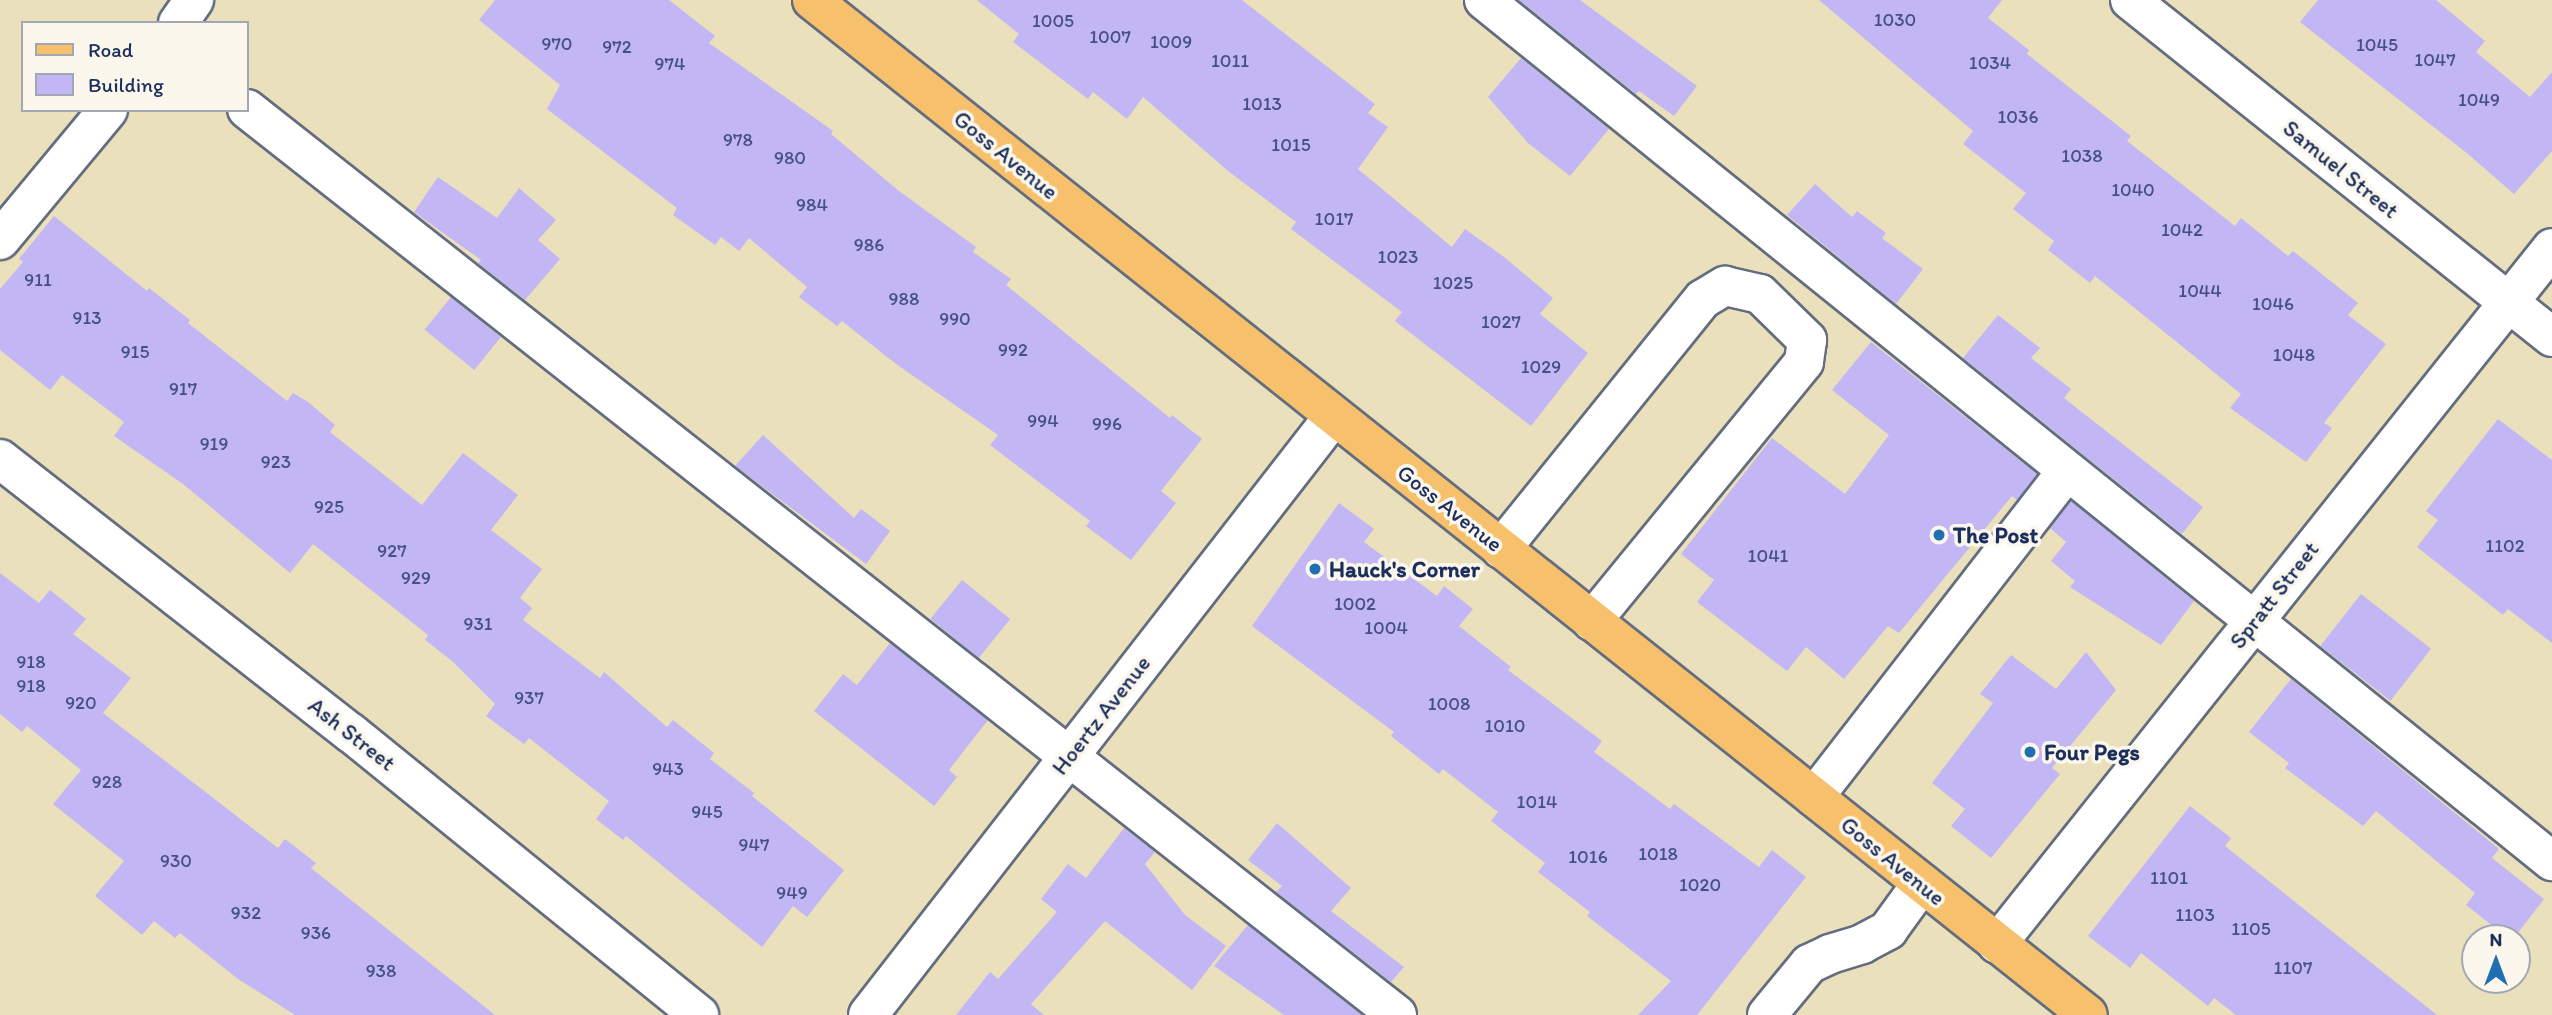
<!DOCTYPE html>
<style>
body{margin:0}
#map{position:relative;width:2552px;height:1015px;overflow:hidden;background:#eae0bc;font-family:Itim,sans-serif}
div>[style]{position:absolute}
.building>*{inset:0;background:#c2b7f4;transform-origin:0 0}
.roads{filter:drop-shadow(2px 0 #636d7f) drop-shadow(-2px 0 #636d7f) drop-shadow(0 2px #636d7f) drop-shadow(0 -2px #636d7f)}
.minor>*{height:38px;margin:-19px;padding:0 19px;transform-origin:19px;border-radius:19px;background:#fff}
.major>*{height:38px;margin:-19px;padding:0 19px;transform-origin:19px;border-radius:19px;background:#f7c06c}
.dots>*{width:19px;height:19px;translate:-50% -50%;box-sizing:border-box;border:4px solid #fbf7ec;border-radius:50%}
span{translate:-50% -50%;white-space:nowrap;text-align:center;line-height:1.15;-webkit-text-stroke:7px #fbf7ec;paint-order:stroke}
.number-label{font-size:19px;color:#455184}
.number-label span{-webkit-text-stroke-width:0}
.street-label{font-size:23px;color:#1b2f5e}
.poi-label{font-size:23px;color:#1b2f5e;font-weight:700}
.left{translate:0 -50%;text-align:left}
.legend{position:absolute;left:21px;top:21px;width:228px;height:91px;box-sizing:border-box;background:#fbf7ec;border:2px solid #a1a7b3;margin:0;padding:9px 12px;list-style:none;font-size:21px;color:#1b2f5e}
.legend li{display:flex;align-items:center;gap:14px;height:35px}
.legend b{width:35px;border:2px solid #a1a7b3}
.north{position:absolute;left:2461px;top:924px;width:70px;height:70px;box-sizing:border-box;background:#fbf7ec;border:2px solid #a1a7b3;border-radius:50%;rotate:0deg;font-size:19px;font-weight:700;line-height:28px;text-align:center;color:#1b2f5e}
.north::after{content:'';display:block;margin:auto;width:24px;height:32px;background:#1f6fb2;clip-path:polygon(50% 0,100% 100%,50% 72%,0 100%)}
</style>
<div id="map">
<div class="building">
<i style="clip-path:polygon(495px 0,669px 0,715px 36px,709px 43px,833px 131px,831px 134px,899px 191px,976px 247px,973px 252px,1011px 279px,1006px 285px,1170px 418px,1172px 415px,1202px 439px,1161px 491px,1176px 503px,1131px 560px,1086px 526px,1090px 521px,990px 445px,998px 435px,896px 364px,842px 321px,837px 326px,799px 297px,807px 287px,749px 238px,739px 251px,721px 237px,715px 245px,673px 215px,677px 208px,547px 109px,560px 85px,479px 20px)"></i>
<i style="clip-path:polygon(977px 0,1242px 0,1375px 104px,1368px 113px,1388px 127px,1358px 169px,1452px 247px,1465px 229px,1504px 257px,1553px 298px,1540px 314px,1588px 353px,1531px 426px,1395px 321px,1402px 312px,1291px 229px,1296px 222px,1228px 171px,1143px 97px,1127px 119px,1093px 92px,1088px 99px,1013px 42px,1019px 34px)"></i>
<i style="clip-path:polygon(1519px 0,1580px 0,1697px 86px,1674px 116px,1639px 91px,1636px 94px)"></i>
<i style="clip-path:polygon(1819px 0,2002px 0,1988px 18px,2029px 50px,2027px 54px,2131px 136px,2127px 141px,2235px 226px,2241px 218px,2288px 256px,2293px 251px,2358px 303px,2348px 315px,2386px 344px,2324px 423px,2332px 428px,2306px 462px,2230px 408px,2241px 394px,2095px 276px,2090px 283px,2048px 250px,2054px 241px,2013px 209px,2026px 193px,1963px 144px,1973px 131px)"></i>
<i style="clip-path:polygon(2318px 0,2436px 0,2485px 41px,2476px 52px,2530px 97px,2552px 72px,2552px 151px,2514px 194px,2468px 154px,2300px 22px)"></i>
<i style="clip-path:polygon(1521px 58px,1609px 129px,1570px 176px,1529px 144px,1488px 97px)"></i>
<i style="clip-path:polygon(438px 177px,497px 218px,519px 188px,556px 220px,538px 240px,560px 259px,525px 300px,478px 263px,481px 260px,414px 212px)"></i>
<i style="clip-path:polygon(1815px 184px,1852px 217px,1857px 211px,1886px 233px,1882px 238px,1923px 269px,1896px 304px,1787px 215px)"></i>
<i style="clip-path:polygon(54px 216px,147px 291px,149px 288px,172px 306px,190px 320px,188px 323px,287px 401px,293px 393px,308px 402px,335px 425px,330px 432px,422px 505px,463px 453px,518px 495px,491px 530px,542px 569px,520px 598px,532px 608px,523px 620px,600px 678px,604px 672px,667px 727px,673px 720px,714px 753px,710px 759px,754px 793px,752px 796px,844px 870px,807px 917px,793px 906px,762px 947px,626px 836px,623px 840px,596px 819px,609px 801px,529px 738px,524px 744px,486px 716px,495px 704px,452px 661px,425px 640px,428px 635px,313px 544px,290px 573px,183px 484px,114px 436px,124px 422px,62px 375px,50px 390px,0 350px,0 289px,23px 262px,19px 259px)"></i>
<i style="left:451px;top:297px;width:64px;height:42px;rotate:39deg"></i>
<i style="clip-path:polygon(1998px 315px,2040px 348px,2031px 358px,2071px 389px,2064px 398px,2203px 507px,2182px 534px,1963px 358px)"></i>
<i style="clip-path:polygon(1871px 342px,2037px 474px,2017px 500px,2012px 496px,1899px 633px,1888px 626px,1844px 679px,1806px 647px,1787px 671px,1697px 602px,1714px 580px,1681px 554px,1772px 438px,1845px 494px,1889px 435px,1832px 390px)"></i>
<i style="clip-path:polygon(2498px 419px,2552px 460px,2552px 643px,2508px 609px,2503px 615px,2417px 547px,2438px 520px,2426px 511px)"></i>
<i style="clip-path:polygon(763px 435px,854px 518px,861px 509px,890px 531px,866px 564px,735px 466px)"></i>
<i style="clip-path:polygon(2071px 501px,2194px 601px,2161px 645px,2070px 587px,2075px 581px,2051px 561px,2066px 542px,2050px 528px)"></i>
<i style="clip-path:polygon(1339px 503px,1374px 529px,1364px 542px,1437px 596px,1444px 586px,1473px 609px,1459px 626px,1511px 667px,1508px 670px,1602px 741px,1594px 752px,1670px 809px,1674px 804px,1759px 867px,1772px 850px,1806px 877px,1697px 1015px,1638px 1015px,1671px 981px,1587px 916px,1590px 912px,1538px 872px,1545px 863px,1491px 821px,1498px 812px,1443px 769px,1439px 774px,1391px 736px,1394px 732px,1252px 626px)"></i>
<i style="clip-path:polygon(0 573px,39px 603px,50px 590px,86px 619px,73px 634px,131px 678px,103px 713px,278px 848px,285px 839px,316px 863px,311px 868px,495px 1015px,295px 1015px,238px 979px,180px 933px,175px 938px,154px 921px,142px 935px,95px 896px,124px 861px,53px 804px,81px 770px,27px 726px,22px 732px,0 714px)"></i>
<i style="left:962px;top:580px;width:62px;height:50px;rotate:39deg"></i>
<i style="left:2361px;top:594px;width:89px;height:66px;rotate:38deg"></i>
<i style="clip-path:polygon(890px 643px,988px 720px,949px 770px,957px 777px,934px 806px,814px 711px,843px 674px,857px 685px)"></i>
<i style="clip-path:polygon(2086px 652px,2116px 690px,2052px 768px,2060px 774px,1991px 858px,1951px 826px,1965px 809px,1932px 783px,1993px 703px,1980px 694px,2011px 655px,2056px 689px)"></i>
<i style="clip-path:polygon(2291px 679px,2499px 849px,2492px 858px,2544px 899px,2514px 938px,2508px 938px,2466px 905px,2475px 893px,2376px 811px,2363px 826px,2285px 768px,2289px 763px,2249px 732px)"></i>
<i style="clip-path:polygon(2190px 806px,2231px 838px,2225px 846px,2437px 1015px,2236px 1015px,2214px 998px,2208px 1006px,2141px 953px,2130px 968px,2088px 936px)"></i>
<i style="clip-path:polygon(1277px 823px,1351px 888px,1331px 911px,1404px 967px,1391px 982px,1276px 892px,1282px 886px,1248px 860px)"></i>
<i style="clip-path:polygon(1124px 828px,1155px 852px,1145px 864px,1185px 915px,1226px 946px,1192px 990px,1105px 921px,1031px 1004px,1044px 1015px,956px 1015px,990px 972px,998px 979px,1057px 912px,1041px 899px,1068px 864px,1086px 878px)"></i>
<i style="clip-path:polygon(1248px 925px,1362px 1015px,1284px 1015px,1214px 966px)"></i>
</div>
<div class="roads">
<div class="minor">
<i style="left:1484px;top:0;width:1372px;rotate:38.88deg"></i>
<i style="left:2130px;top:0;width:540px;rotate:38.61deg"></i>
<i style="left:178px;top:23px;width:28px;rotate:-55deg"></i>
<i style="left:247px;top:109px;width:1464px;rotate:38.23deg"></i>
<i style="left:0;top:240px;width:169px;rotate:-50.3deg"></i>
<i style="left:0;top:459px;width:445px;rotate:38deg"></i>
<i style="left:351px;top:733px;width:448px;rotate:39deg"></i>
<i style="left:1501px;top:549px;width:321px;rotate:-51.1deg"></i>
<i style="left:1703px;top:299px;width:26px;rotate:-31deg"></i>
<i style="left:1725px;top:286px;width:36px;rotate:13deg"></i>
<i style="left:1760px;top:294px;width:66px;rotate:44.4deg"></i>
<i style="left:1807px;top:340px;width:22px;rotate:98deg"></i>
<i style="left:1804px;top:362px;width:335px;rotate:129.3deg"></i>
<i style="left:1814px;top:797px;width:411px;rotate:-52.2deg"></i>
<i style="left:1997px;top:944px;width:890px;rotate:-51.43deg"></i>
<i style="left:868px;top:1015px;width:759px;rotate:-52.12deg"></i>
<i style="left:1767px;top:1015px;width:66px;rotate:-50.5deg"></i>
<i style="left:1809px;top:964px;width:23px;rotate:-25deg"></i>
<i style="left:1830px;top:954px;width:34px;rotate:-17deg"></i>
<i style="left:1862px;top:944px;width:30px;rotate:-28deg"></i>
<i style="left:1888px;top:930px;width:58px;rotate:-54.1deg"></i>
</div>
<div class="major">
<i style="left:812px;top:0;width:1630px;rotate:38.5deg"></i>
</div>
</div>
<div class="dots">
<i style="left:1939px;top:535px;background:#1f6fb2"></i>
<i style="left:1315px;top:569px;background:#1f6fb2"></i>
<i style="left:2030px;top:752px;background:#1f6fb2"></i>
</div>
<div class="number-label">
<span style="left:1895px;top:20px">1030</span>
<span style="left:1053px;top:21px">1005</span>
<span style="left:1110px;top:37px">1007</span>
<span style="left:1171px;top:42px">1009</span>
<span style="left:557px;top:44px">970</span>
<span style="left:2377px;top:45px">1045</span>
<span style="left:617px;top:47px">972</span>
<span style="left:2435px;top:60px">1047</span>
<span style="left:1230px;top:61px">1011</span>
<span style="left:1990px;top:63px">1034</span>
<span style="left:670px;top:64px">974</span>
<span style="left:2479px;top:100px">1049</span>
<span style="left:1262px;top:104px">1013</span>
<span style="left:2018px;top:117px">1036</span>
<span style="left:738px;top:140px">978</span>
<span style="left:1291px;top:145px">1015</span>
<span style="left:2082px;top:156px">1038</span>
<span style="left:790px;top:158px">980</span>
<span style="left:2133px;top:190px">1040</span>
<span style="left:812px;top:205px">984</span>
<span style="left:1334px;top:219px">1017</span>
<span style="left:2182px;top:230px">1042</span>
<span style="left:869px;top:245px">986</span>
<span style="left:1398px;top:257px">1023</span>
<span style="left:38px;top:280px">911</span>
<span style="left:1453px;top:283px">1025</span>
<span style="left:2200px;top:291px">1044</span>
<span style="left:904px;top:299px">988</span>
<span style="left:2273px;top:304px">1046</span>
<span style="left:87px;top:318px">913</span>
<span style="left:955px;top:319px">990</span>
<span style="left:1501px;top:322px">1027</span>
<span style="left:1013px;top:350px">992</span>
<span style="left:135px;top:352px">915</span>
<span style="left:2294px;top:355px">1048</span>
<span style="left:1541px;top:367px">1029</span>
<span style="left:183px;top:389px">917</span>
<span style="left:1043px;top:421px">994</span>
<span style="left:1107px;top:424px">996</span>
<span style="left:214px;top:444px">919</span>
<span style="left:276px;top:462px">923</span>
<span style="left:329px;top:507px">925</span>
<span style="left:2505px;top:546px">1102</span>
<span style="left:392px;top:551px">927</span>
<span style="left:1768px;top:556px">1041</span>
<span style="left:416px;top:578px">929</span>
<span style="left:1355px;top:604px">1002</span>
<span style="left:478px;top:624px">931</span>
<span style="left:1386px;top:628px">1004</span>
<span style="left:31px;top:662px">918</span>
<span style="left:31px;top:686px">918</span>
<span style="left:529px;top:698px">937</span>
<span style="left:81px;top:703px">920</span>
<span style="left:1449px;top:704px">1008</span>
<span style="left:1505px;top:726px">1010</span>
<span style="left:668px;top:769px">943</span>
<span style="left:107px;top:782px">928</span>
<span style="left:1537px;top:802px">1014</span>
<span style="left:707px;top:812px">945</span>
<span style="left:754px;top:845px">947</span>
<span style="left:1658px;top:854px">1018</span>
<span style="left:1588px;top:857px">1016</span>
<span style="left:176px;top:861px">930</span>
<span style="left:2169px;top:878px">1101</span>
<span style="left:1700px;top:885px">1020</span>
<span style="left:792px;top:893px">949</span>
<span style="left:246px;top:913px">932</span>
<span style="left:2195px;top:915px">1103</span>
<span style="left:2251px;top:929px">1105</span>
<span style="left:316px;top:933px">936</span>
<span style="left:2293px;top:968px">1107</span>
<span style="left:381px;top:971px">938</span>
</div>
<div class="street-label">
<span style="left:1006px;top:155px;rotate:39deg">Goss Avenue</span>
<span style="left:2341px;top:169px;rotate:39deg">Samuel Street</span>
<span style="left:1450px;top:508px;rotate:38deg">Goss Avenue</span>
<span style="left:2274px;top:595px;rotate:-52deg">Spratt Street</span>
<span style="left:1101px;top:715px;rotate:-52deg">Hoertz Avenue</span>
<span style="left:352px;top:734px;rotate:38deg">Ash Street</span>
<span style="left:1893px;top:861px;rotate:39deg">Goss Avenue</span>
</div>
<div class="poi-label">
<span class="left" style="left:1953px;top:535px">The Post</span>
<span class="left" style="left:1329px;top:569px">Hauck's Corner</span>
<span class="left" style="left:2044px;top:752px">Four Pegs</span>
</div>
<ul class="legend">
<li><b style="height:9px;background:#f7c06c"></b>Road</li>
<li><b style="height:19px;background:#c2b7f4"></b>Building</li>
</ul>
<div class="north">N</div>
</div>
